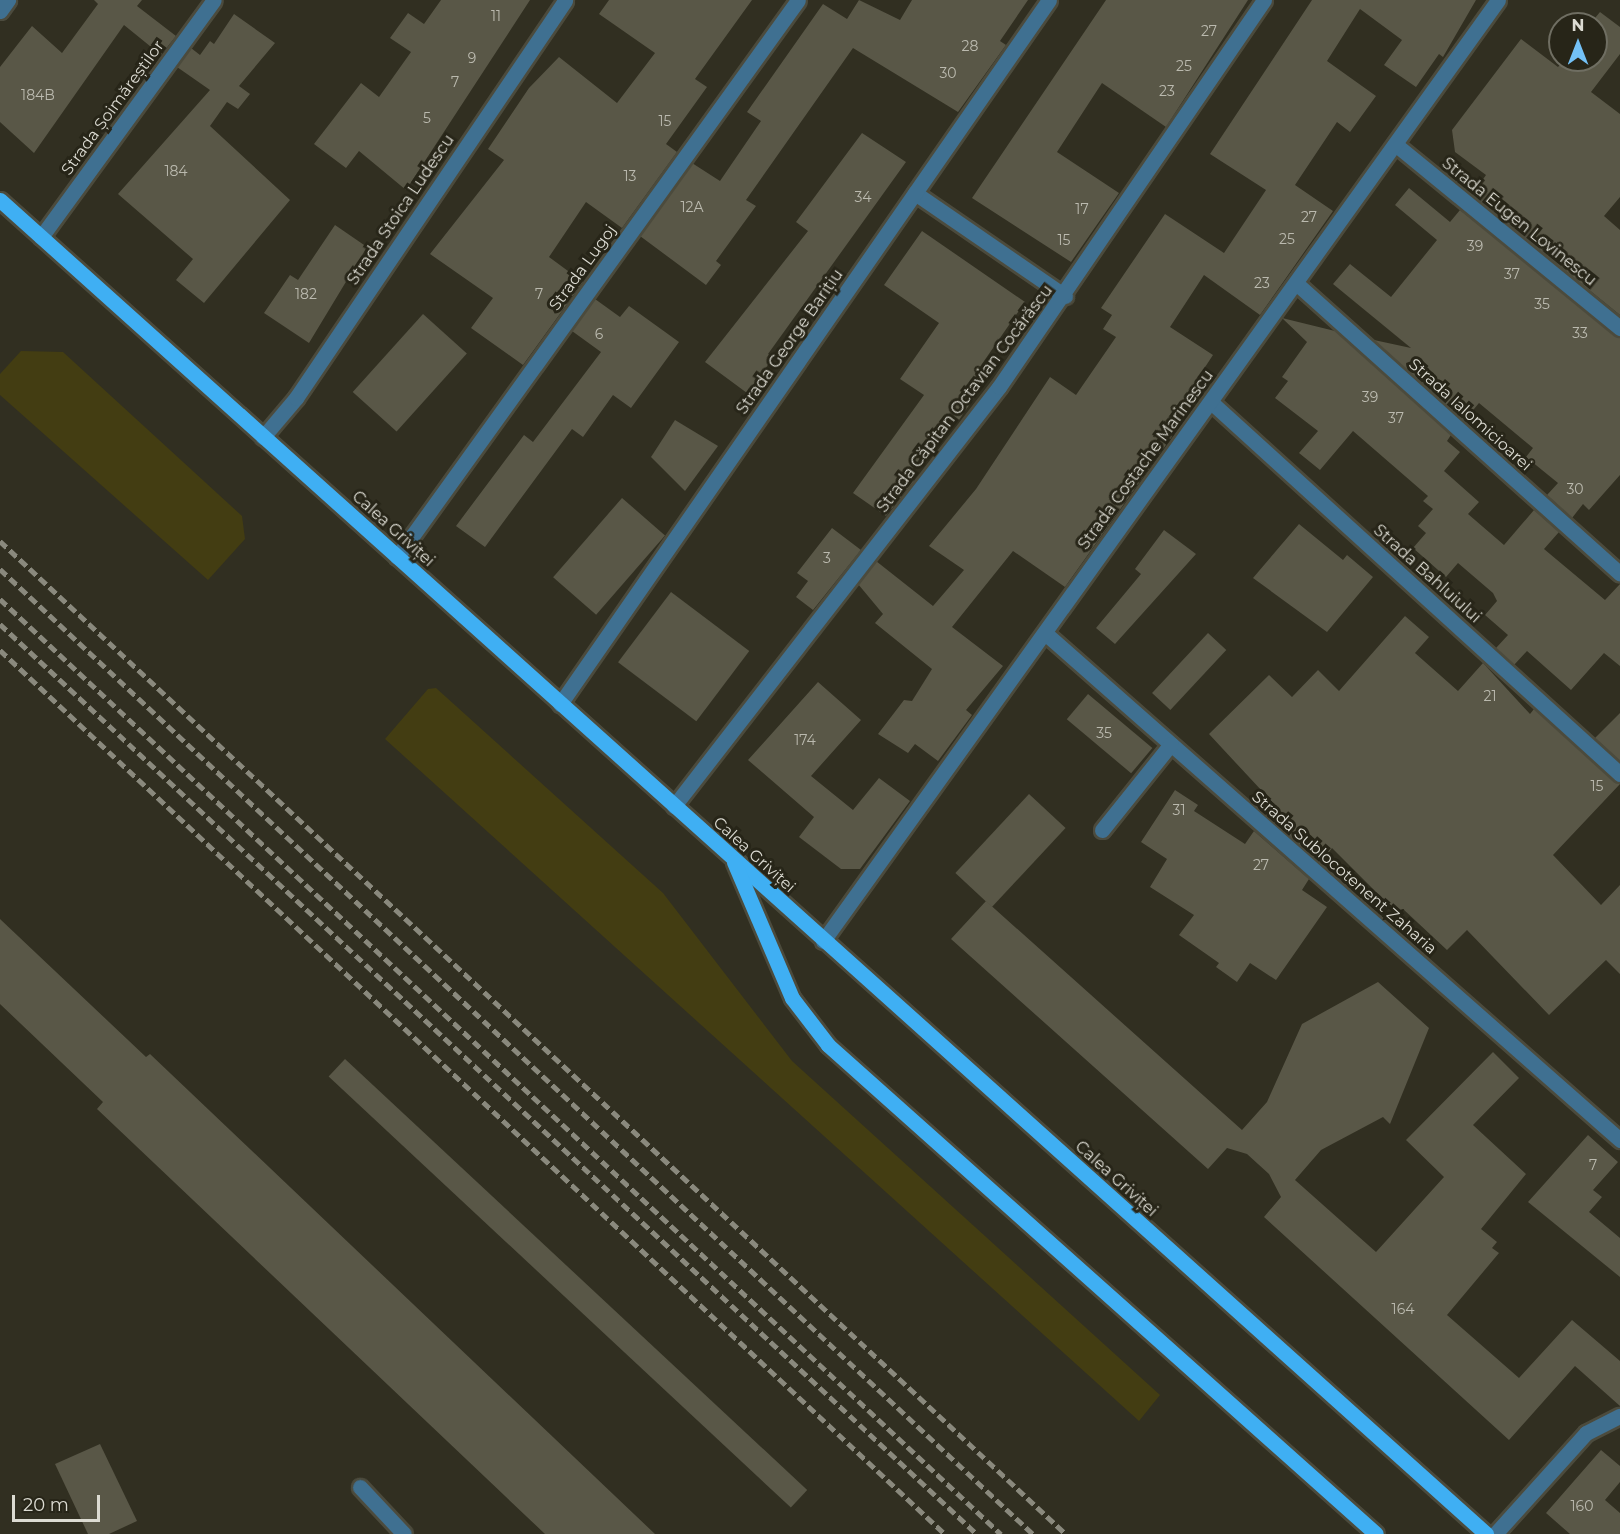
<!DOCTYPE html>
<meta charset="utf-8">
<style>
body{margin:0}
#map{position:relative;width:1620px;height:1534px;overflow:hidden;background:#312f21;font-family:Montserrat,sans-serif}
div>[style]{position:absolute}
.green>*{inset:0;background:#433d12}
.building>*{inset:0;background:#595747;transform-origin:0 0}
.roads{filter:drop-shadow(2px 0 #4c4b3d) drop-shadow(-2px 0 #4c4b3d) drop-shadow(0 2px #4c4b3d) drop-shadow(0 -2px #4c4b3d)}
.minor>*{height:15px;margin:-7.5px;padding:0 7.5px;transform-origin:7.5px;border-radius:7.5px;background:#3f7091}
.major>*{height:15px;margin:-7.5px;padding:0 7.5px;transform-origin:7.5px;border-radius:7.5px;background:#3faff3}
.rail>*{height:4.5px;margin-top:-2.25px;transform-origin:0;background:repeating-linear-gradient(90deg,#8a897d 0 9px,transparent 0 13.5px)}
span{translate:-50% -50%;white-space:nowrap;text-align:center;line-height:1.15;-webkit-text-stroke:6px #272518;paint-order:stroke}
.number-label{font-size:14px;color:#bbbaaf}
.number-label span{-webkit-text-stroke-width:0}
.street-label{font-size:16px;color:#dcdbd2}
.north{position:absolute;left:1548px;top:12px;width:60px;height:60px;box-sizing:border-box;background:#272518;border:2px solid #6f6e62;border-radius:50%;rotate:0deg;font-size:16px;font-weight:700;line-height:24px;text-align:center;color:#dcdbd2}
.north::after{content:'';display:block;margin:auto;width:21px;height:27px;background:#73c1f6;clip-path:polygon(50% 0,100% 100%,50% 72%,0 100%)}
.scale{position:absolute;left:12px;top:1495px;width:88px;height:27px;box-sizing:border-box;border:3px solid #dcdbd2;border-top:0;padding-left:8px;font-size:18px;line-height:21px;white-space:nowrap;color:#dcdbd2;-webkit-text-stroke:4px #272518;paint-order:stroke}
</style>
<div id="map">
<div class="green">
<i style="clip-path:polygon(21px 351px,63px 352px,242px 516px,245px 539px,208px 580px,0 395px,0 374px)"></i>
<i style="clip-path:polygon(436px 688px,663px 893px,792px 1061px,1160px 1395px,1139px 1421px,385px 739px,428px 689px)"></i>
</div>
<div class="building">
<i style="clip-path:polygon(94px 0,142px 0,137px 6px,176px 36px,161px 55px,124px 25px,34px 153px,0 122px,0 67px,32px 26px,62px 53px,98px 4px)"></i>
<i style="clip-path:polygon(441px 0,530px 0,406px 190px,359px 151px,346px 168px,314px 144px,361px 83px,379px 97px,411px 52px,390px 38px,408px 13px,424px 24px)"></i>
<i style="clip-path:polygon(609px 0,752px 0,695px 79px,707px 87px,666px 144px,677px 152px,622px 228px,586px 202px,549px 257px,583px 282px,523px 365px,471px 328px,493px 298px,430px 254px,504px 160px,488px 149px,529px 88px,559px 57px,617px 103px,655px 53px,599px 14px)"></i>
<i style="clip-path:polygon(859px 0,900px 20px,912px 0,1028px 0,1000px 41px,1006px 45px,958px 112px,853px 48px,746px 200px,756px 206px,716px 261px,721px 265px,706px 285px,640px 236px,692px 163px,720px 181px,761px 121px,747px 112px,823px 4px,847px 19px)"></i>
<i style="clip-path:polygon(1106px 0,1248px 0,1166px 127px,1102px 83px,1057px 152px,1119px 193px,1071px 262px,972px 198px)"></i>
<i style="clip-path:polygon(1312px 0,1476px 0,1443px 57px,1439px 54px,1416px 87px,1384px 65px,1402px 40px,1360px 9px,1327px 61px,1376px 96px,1350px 132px,1337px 122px,1295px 185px,1333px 211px,1260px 315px,1204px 275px,1170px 327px,1213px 355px,1190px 390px,1200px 397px,1065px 587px,1013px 551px,952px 627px,1003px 666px,966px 710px,972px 715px,938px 761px,915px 744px,908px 753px,878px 734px,904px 700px,912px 701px,932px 669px,875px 623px,883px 614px,858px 584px,876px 561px,933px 606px,964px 570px,929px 546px,976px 489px,1050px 377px,1076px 395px,1116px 337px,1103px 329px,1112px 315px,1101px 308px,1165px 214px,1224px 253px,1266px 190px,1210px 154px)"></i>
<i style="clip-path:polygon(1600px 12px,1620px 27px,1620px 54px,1591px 92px,1620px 114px,1620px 197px,1604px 216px,1620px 230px,1620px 315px,1472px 195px,1486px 175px,1455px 152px,1452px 130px,1521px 39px,1558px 67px,1564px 60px,1596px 60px,1596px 24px,1590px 24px)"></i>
<i style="clip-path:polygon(234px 14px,275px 43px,239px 86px,250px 94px,238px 109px,227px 102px,210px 126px,290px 200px,204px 303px,176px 280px,193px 259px,118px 194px,210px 90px,177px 67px,191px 48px,200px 55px,210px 41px,214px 44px)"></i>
<i style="clip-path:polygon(862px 133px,906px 162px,768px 354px,774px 357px,747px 393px,705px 362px,808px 231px,796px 222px)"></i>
<i style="clip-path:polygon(1409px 188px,1450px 222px,1460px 210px,1620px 338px,1620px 475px,1589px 510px,1583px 504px,1572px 518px,1547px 495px,1558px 483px,1526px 457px,1533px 448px,1479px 403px,1464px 421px,1374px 340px,1411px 348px,1333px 284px,1350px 264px,1391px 297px,1437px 240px,1395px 205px)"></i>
<i style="clip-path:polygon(335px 225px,367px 247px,309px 343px,264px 313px,290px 275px,298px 280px)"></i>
<i style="clip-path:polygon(922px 231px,1025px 302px,975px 374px,985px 382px,959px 420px,950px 413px,908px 476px,914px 481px,886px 516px,853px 493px,924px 395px,900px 379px,939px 323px,884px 285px)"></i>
<i style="clip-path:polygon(595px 299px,620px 317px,629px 306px,679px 342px,631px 408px,613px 395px,583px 437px,572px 429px,485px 547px,456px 526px,524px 435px,533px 442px,601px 352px,572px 331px)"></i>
<i style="left:423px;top:314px;width:59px;height:105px;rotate:42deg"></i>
<i style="clip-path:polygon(1282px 318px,1335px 331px,1451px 435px,1447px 441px,1460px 452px,1444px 471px,1479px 502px,1468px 514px,1504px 545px,1534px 510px,1559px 532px,1544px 549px,1605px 600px,1620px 584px,1620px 666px,1604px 653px,1571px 690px,1527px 651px,1514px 665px,1496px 648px,1508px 635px,1485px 615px,1497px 601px,1493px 593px,1458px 563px,1446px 577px,1413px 548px,1426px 533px,1418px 526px,1433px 509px,1423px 501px,1428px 496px,1353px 431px,1320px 470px,1299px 453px,1318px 431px,1275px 398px,1288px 381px,1282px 377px,1307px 342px)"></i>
<i style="clip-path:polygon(675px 420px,718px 446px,685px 491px,651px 457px)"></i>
<i style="left:622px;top:498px;width:57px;height:105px;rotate:41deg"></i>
<i style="clip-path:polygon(1299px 524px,1343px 560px,1347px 555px,1373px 577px,1327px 632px,1253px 578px)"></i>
<i style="clip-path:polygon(832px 528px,861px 550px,813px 610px,796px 597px,808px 581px,797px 573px)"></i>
<i style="clip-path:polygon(1164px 530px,1196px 554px,1115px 644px,1096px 628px,1141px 574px,1135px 569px)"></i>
<i style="left:671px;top:592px;width:98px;height:88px;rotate:37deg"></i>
<i style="clip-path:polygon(1405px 616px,1429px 637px,1415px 653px,1458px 691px,1483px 663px,1530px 714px,1534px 709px,1620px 784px,1553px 855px,1601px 905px,1620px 885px,1620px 974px,1606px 960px,1549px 1015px,1467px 930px,1447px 950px,1403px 909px,1398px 914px,1332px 848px,1321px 863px,1266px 815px,1274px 804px,1209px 734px,1269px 675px,1292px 697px,1318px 670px,1339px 691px)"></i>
<i style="left:1208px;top:633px;width:25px;height:82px;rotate:43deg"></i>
<i style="clip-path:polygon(818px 682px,861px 720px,811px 776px,853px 810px,879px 778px,910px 801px,860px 869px,841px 869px,799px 837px,814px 817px,748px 760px)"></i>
<i style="left:1088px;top:694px;width:84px;height:33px;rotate:40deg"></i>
<i style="clip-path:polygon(1620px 713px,1620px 761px,1595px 738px)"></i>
<i style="clip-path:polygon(1175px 790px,1198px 805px,1194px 811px,1245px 844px,1254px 831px,1309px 879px,1302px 890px,1327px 907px,1276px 980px,1250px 963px,1237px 982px,1216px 967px,1219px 963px,1179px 935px,1194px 915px,1150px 887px,1167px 859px,1141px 842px)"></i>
<i style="left:1029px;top:794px;width:50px;height:108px;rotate:43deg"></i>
<i style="clip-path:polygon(986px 901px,1242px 1130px,1267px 1102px,1302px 1024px,1378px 982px,1429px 1028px,1390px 1124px,1383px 1117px,1321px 1150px,1295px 1180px,1376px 1252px,1444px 1177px,1406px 1140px,1493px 1052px,1519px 1078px,1473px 1125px,1526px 1174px,1481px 1229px,1497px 1242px,1492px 1248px,1499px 1253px,1447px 1315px,1519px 1378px,1572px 1320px,1620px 1361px,1620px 1406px,1575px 1366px,1509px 1440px,1264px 1217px,1281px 1197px,1269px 1174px,1247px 1154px,1227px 1148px,1208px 1169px,951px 939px)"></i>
<i style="clip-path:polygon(0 919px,146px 1057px,150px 1054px,655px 1534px,545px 1534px,97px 1109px,103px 1102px,0 1004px)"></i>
<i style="left:345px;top:1059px;width:632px;height:24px;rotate:43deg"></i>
<i style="clip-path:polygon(1588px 1135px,1618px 1162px,1593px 1190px,1602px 1197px,1589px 1212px,1620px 1238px,1620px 1277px,1528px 1202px)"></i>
<i style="clip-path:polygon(100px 1444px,137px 1521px,109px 1534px,88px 1534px,55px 1464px)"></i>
<i style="clip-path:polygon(1601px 1450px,1620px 1466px,1620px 1482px,1605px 1500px,1620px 1513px,1620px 1534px,1570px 1534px,1546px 1513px)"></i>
</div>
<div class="roads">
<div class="minor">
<i style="left:0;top:11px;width:14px;rotate:-54deg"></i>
<i style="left:1395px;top:144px;width:291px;rotate:39.3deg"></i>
<i style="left:915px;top:193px;width:182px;rotate:34.5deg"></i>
<i style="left:41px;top:237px;width:293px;rotate:-53.9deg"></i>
<i style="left:1296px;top:283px;width:435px;rotate:41.9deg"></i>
<i style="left:1211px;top:402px;width:553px;rotate:42.29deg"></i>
<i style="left:263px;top:437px;width:51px;rotate:-49.8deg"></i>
<i style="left:296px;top:398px;width:480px;rotate:-55.9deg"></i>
<i style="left:397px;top:557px;width:686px;rotate:-54.25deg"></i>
<i style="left:1045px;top:633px;width:767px;rotate:41.4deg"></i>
<i style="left:560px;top:704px;width:857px;rotate:-55.22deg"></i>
<i style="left:674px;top:806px;width:530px;rotate:-52.2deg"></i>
<i style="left:999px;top:387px;width:469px;rotate:-55.6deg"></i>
<i style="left:1102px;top:830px;width:110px;rotate:-51.3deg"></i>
<i style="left:823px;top:941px;width:1158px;rotate:-54.35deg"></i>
<i style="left:360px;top:1487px;width:64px;rotate:46.9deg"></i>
<i style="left:1495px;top:1534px;width:136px;rotate:-48deg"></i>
<i style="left:1586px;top:1433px;width:38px;rotate:-27deg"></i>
</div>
<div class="major">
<i style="left:0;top:200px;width:1997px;rotate:41.91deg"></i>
<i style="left:734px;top:862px;width:148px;rotate:66.9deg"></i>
<i style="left:792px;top:998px;width:59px;rotate:52.5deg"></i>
<i style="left:828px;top:1045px;width:734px;rotate:41.74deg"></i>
</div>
</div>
<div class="rail">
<i style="left:0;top:541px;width:1457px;rotate:42.97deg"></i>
<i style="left:0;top:569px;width:1414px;rotate:43.05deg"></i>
<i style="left:0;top:599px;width:1370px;rotate:43.05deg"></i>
<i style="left:0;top:624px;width:1335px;rotate:42.97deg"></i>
<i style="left:0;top:650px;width:1294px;rotate:43.09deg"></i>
</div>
<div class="number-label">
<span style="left:496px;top:16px">11</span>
<span style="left:1209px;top:31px">27</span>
<span style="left:970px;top:46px">28</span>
<span style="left:472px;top:58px">9</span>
<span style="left:1184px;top:66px">25</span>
<span style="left:948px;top:73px">30</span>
<span style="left:455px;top:82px">7</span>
<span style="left:1167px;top:91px">23</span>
<span style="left:38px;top:95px">184B</span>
<span style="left:427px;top:118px">5</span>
<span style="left:665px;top:121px">15</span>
<span style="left:176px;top:171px">184</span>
<span style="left:630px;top:176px">13</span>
<span style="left:863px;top:197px">34</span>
<span style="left:692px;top:207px">12A</span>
<span style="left:1082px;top:209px">17</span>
<span style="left:1309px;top:217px">27</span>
<span style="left:1287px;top:239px">25</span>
<span style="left:1064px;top:240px">15</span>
<span style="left:1475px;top:246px">39</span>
<span style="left:1512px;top:274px">37</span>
<span style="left:1262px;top:283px">23</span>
<span style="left:306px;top:294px">182</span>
<span style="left:539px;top:294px">7</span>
<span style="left:1542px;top:304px">35</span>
<span style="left:1580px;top:333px">33</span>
<span style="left:599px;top:334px">6</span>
<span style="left:1370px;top:397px">39</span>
<span style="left:1396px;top:418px">37</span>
<span style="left:1575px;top:489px">30</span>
<span style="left:827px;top:558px">3</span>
<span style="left:1490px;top:696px">21</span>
<span style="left:1104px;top:733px">35</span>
<span style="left:805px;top:740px">174</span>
<span style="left:1597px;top:786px">15</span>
<span style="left:1179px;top:810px">31</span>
<span style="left:1261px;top:865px">27</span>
<span style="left:1593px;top:1165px">7</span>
<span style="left:1403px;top:1309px">164</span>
<span style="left:1582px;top:1506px">160</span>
</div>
<div class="street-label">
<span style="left:113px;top:108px;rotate:-54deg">Strada Șoimăreștilor</span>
<span style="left:401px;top:210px;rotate:-56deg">Strada Stoica Ludescu</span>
<span style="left:1519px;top:222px;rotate:39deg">Strada Eugen Lovinescu</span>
<span style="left:583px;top:268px;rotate:-54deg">Strada Lugoj</span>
<span style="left:790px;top:342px;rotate:-55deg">Strada George Barițiu</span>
<span style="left:965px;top:399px;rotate:-53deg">Strada Căpitan Octavian Cocărăscu</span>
<span style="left:1470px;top:415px;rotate:42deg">Strada Ialomicioarei</span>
<span style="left:1146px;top:460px;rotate:-54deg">Strada Costache Marinescu</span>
<span style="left:393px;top:529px;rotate:42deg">Calea Griviței</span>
<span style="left:1427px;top:574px;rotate:42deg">Strada Bahluiului</span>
<span style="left:754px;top:855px;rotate:42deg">Calea Griviței</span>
<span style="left:1344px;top:873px;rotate:41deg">Strada Sublocotenent Zaharia</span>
<span style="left:1116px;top:1179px;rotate:42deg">Calea Griviței</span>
</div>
<div class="north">N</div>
<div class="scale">20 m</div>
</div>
